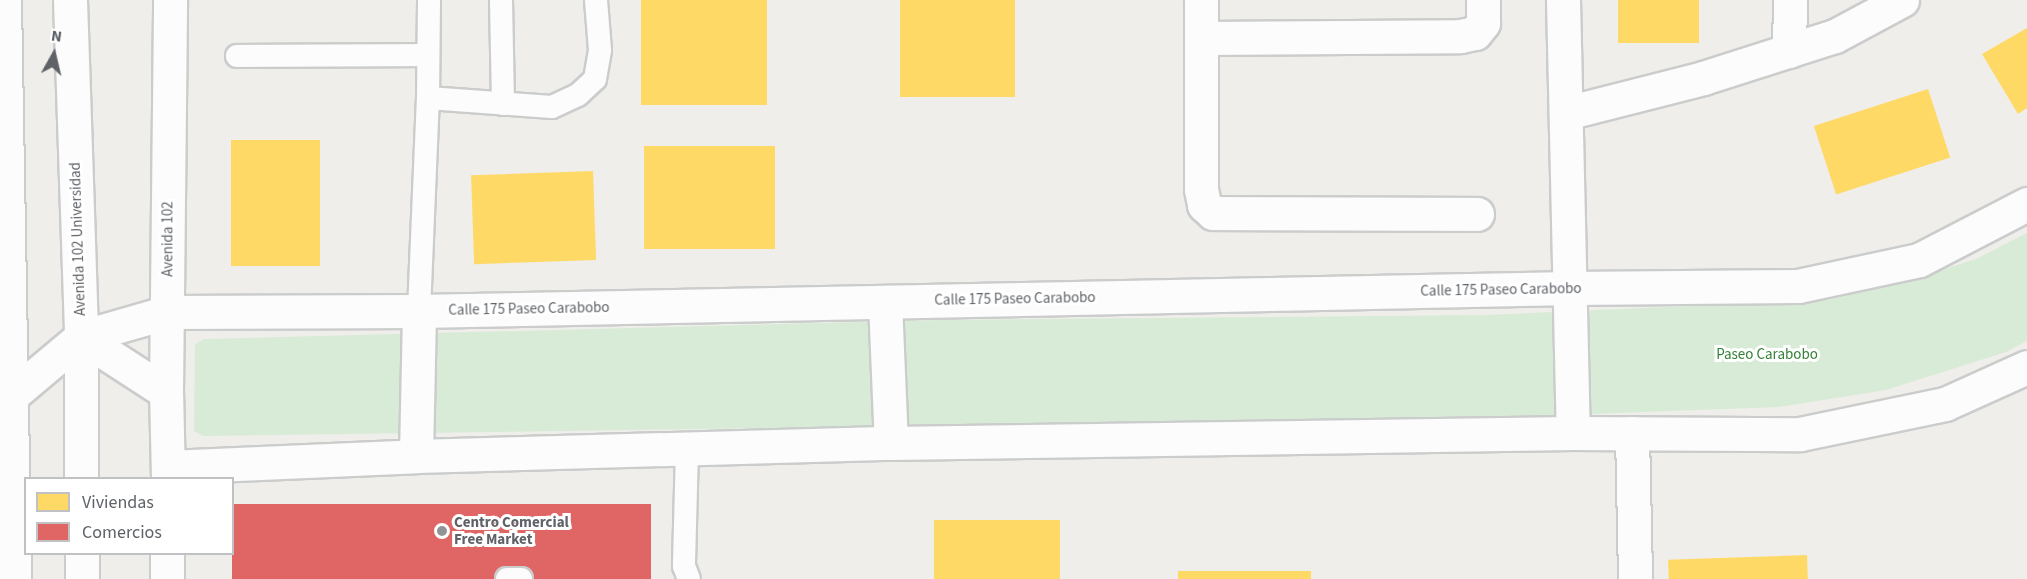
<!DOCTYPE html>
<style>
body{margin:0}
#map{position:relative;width:2027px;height:579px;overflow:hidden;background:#efeeea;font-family:"Source Sans 3",sans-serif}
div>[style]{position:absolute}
.green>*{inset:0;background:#d8ebd6}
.homes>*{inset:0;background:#ffd966;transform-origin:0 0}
.shops>*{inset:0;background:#e06666;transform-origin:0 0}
.roads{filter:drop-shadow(2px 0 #cbcccc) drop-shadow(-2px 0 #cbcccc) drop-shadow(0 2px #cbcccc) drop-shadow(0 -2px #cbcccc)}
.service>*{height:22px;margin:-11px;padding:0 11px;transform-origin:11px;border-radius:11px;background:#fdfcfc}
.minor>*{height:33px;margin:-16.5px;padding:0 16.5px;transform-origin:16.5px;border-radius:16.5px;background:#fdfcfc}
.secondary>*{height:33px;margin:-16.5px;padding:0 16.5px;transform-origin:16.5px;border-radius:16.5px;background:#fdfcfc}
.dots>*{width:16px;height:16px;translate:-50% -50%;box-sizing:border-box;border:3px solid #fff;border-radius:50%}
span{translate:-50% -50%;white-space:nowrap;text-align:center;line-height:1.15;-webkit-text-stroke:6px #fff;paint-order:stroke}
.street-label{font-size:15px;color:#5f6368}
.park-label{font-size:15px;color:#348238}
.poi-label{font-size:15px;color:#5f6368;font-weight:700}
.left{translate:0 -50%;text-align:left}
.legend{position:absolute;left:24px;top:477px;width:210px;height:78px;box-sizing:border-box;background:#fff;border:2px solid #bfc1c3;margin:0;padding:8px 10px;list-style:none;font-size:18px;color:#5f6368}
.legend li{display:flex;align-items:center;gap:12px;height:30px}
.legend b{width:30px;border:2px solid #bfc1c3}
.north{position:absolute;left:24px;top:24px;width:60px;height:60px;-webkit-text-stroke:4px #fff;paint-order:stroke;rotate:8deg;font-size:16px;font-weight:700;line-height:24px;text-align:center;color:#5f6368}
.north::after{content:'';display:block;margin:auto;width:21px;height:27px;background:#5f6368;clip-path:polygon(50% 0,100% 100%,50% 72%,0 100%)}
</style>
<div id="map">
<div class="green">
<i style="clip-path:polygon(2027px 233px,2027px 341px,2006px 352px,1886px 390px,1779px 407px,1483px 418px,203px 436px,194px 431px,195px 344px,204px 339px,940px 320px,1486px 315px,1828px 300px,1904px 282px,1976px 259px)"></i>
</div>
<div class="homes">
<i style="left:641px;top:0;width:126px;height:105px"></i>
<i style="left:900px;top:0;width:115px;height:97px"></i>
<i style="left:1618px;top:0;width:81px;height:43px"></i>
<i style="clip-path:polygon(2027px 28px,2027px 108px,2018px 114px,1982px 54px)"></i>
<i style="left:1928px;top:89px;width:72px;height:120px;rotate:72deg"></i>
<i style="left:231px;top:140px;width:89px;height:126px"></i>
<i style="left:644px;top:146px;width:131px;height:103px"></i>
<i style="left:593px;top:171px;width:89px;height:122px;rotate:88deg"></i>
<i style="left:1060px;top:520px;width:59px;height:126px;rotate:90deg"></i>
<i style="left:1807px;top:555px;width:24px;height:139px;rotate:88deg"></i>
<i style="left:1178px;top:571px;width:133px;height:8px"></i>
</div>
<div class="shops">
<i style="left:651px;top:504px;width:75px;height:419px;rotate:90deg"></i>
</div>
<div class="roads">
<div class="service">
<i style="left:501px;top:0;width:104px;rotate:88.9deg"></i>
<i style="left:237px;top:56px;width:190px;rotate:-0.3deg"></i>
<i style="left:428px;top:98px;width:124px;rotate:4.2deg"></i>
<i style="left:552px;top:107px;width:29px;rotate:-25deg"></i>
<i style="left:578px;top:95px;width:23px;rotate:-43deg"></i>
<i style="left:595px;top:79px;width:29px;rotate:-80deg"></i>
<i style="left:600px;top:50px;width:50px;rotate:-94.6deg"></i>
<i style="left:419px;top:311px;width:213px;rotate:-87.6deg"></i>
<i style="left:428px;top:98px;width:98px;rotate:-89.4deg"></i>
<i style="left:687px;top:449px;width:117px;rotate:91.5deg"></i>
<i style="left:684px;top:566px;width:14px;rotate:69deg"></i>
<i style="left:507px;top:579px;width:14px"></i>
</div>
<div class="minor">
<i style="left:1201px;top:0;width:189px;rotate:90deg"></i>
<i style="left:1201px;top:189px;width:16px;rotate:79deg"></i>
<i style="left:1204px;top:205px;width:12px;rotate:42deg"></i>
<i style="left:1213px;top:213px;width:264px;rotate:0.2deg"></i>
<i style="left:1563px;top:0;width:433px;rotate:88.7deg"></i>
<i style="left:1201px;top:38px;width:259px;rotate:-0.4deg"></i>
<i style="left:1460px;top:36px;width:15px;rotate:-11deg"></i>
<i style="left:1475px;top:33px;width:13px;rotate:-51deg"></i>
<i style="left:1483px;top:23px;width:23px;rotate:-90deg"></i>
<i style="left:1789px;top:51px;width:51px;rotate:-88.9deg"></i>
<i style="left:1566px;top:113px;width:141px;rotate:-14.3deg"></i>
<i style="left:1703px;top:78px;width:139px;rotate:-17.7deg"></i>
<i style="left:1835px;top:36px;width:76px;rotate:-28.2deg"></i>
<i style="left:885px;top:302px;width:141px;rotate:87.6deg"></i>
<i style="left:81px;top:337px;width:101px;rotate:32.9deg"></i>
<i style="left:12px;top:395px;width:90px;rotate:-40deg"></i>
<i style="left:81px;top:337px;width:91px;rotate:-16deg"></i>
<i style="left:168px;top:312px;width:251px;rotate:-0.2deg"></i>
<i style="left:419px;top:311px;width:1152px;rotate:-1.14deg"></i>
<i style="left:1571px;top:288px;width:227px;rotate:-0.5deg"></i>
<i style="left:1798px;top:286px;width:124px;rotate:-12.1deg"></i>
<i style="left:1919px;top:260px;width:122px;rotate:-27.4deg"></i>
<i style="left:1632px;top:433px;width:146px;rotate:88.8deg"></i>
<i style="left:416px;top:456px;width:145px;rotate:-88.8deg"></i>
<i style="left:168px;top:467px;width:248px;rotate:-2.5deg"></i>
<i style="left:416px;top:456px;width:475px;rotate:-1.6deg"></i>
<i style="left:891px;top:443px;width:682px;rotate:-0.84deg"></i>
<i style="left:1573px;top:433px;width:227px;rotate:0.3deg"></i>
<i style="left:1800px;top:434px;width:148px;rotate:-11.7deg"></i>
<i style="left:1945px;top:404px;width:90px;rotate:-24.3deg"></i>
<i style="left:168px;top:478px;width:86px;rotate:-91.3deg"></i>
<i style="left:166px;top:392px;width:392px;rotate:-89.4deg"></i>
<i style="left:167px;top:579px;width:25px;rotate:-90deg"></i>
</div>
<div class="secondary">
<i style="left:4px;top:0;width:579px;rotate:89.01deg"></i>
<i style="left:70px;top:0;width:337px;rotate:88.1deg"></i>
<i style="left:81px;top:337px;width:141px;rotate:90deg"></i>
<i style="left:82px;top:554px;width:25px;rotate:90deg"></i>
</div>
</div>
<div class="dots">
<i style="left:442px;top:531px;background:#919496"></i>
</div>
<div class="street-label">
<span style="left:78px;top:239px;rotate:-92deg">Avenida 102 Universidad</span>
<span style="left:168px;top:239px;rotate:-90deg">Avenida 102</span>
<span style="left:1501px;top:290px;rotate:-1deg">Calle 175 Paseo Carabobo</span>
<span style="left:1015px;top:299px;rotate:-1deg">Calle 175 Paseo Carabobo</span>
<span style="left:529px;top:309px;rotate:-1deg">Calle 175 Paseo Carabobo</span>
</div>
<div class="park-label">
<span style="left:1767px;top:355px">Paseo Carabobo</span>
</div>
<div class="poi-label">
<span class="left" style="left:454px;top:531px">Centro Comercial<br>Free Market</span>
</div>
<ul class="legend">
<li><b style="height:16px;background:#ffd966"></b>Viviendas</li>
<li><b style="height:16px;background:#e06666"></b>Comercios</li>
</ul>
<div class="north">N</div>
</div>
